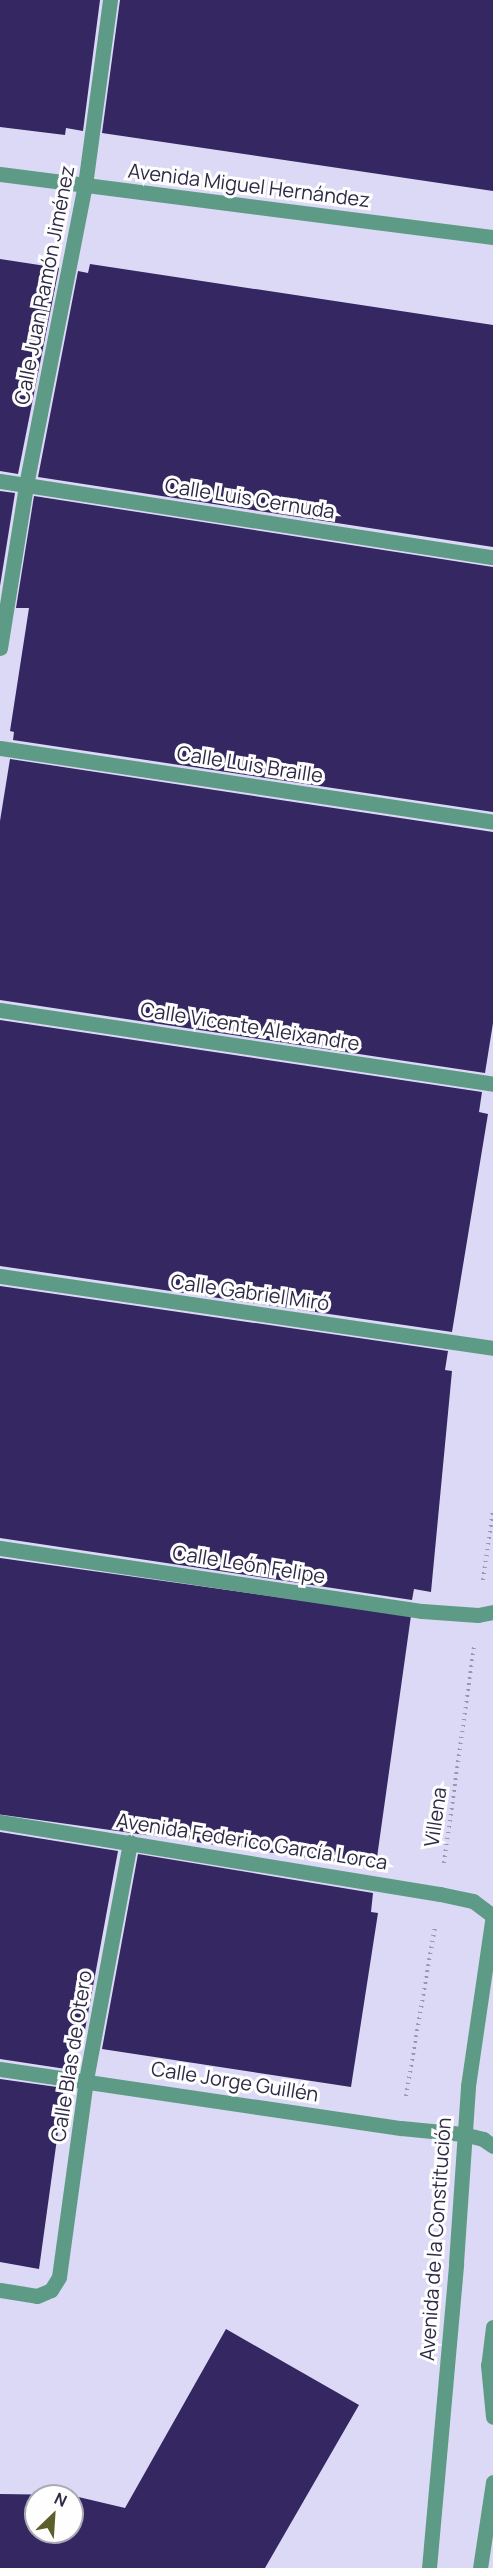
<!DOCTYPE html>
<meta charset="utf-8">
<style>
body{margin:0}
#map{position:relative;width:493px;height:2568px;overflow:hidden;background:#dcd9f6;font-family:Manrope,sans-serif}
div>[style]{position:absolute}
.building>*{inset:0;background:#342762;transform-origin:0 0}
.path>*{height:4px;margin-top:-2px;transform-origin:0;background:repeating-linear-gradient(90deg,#9996b3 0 1.5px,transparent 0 6px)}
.minor>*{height:15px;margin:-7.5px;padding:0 7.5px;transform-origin:7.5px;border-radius:7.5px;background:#5e9b86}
span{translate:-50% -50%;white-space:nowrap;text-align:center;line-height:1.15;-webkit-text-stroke:6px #fefefe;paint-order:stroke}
.street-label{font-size:20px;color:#2e2a46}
.north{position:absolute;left:24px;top:2484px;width:60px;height:60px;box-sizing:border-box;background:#fefefe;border:2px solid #aba9b4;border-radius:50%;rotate:25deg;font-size:16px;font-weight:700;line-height:24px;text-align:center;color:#2e2a46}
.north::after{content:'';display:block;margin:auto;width:21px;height:27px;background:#5c5e2b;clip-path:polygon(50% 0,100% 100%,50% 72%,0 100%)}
</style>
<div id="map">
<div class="building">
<i style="clip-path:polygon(0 0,100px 0,83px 131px,66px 128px,65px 135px,0 127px)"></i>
<i style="clip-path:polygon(120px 0,493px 0,493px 191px,102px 133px)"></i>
<i style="clip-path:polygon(0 259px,59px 268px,18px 474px,0 471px)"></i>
<i style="clip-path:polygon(90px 264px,493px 325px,493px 547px,38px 477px,78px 271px,88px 273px)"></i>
<i style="clip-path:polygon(0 491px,15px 493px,0 586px)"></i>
<i style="clip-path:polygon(34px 496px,493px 567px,493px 812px,13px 740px,14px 732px,10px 731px,29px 608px,16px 608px)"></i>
<i style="clip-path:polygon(10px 759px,493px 832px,493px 1023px,485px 1073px,0 1000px,0 821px)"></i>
<i style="clip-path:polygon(0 1020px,482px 1092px,479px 1112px,488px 1114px,452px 1332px,0 1266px)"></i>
<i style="clip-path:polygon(0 1286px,448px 1351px,445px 1370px,452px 1371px,431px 1592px,414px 1589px,412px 1600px,0 1538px)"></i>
<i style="left:0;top:1558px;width:415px;height:254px;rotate:8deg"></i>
<i style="clip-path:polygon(0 1832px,118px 1851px,82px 2046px,76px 2045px,75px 2051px,69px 2050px,66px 2069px,0 2059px)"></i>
<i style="clip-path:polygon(138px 1854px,373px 1893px,371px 1912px,378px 1913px,351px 2087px,102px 2049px)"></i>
<i style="clip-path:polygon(0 2079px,64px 2088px,39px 2269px,0 2262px)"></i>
<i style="clip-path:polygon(evenodd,226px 2329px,359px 2405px,265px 2568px,0 2568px,0 2494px,70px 2495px,125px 2508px,226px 2329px,36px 2496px,72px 2496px,72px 2532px,36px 2532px,36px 2496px)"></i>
</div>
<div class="path">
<i style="left:483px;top:1580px;width:71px;rotate:-81.9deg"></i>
<i style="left:444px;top:1863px;width:218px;rotate:-82.1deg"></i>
<i style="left:406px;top:2096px;width:172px;rotate:-80.3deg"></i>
</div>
<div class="minor">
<i style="left:0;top:174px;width:497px;rotate:7.3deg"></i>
<i style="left:0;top:481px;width:499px;rotate:8.8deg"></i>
<i style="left:0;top:648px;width:165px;rotate:-80.9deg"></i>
<i style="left:26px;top:485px;width:306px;rotate:-78.9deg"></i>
<i style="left:85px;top:185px;width:187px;rotate:-82.3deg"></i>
<i style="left:0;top:748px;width:499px;rotate:8.5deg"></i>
<i style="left:0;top:1010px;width:499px;rotate:8.5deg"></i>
<i style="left:0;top:1276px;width:498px;rotate:8.3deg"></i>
<i style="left:0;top:1548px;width:427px;rotate:8.5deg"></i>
<i style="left:422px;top:1611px;width:56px;rotate:4.1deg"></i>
<i style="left:478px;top:1615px;width:15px;rotate:-11deg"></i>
<i style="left:0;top:1822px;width:446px;rotate:9.3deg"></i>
<i style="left:440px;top:1894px;width:34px;rotate:12deg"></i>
<i style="left:473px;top:1901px;width:25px;rotate:37deg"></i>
<i style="left:0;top:2069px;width:405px;rotate:8.4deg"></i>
<i style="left:401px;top:2128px;width:62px;rotate:5.5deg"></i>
<i style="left:463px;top:2134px;width:21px;rotate:14deg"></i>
<i style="left:483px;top:2139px;width:12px;rotate:35deg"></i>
<i style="left:0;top:2290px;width:37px;rotate:9deg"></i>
<i style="left:37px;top:2296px;width:15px;rotate:-23deg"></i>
<i style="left:51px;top:2290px;width:15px;rotate:-58deg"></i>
<i style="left:59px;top:2277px;width:199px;rotate:-82.2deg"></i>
<i style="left:86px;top:2080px;width:242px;rotate:-79.5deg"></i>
<i style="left:493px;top:2327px;width:38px;rotate:97deg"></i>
<i style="left:488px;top:2365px;width:52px;rotate:84.5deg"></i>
<i style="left:429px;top:2568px;width:306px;rotate:-84.9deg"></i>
<i style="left:456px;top:2263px;width:177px;rotate:-86.1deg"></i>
<i style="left:468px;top:2086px;width:174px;rotate:-81.7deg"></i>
<i style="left:480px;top:2568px;width:87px;rotate:-81.4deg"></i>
</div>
<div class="street-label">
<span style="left:249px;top:185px;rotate:7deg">Avenida Miguel Hernández</span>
<span style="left:44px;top:285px;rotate:-79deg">Calle Juan Ramón Jiménez</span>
<span style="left:250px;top:498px;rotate:9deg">Calle Luis Cernuda</span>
<span style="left:250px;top:764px;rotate:9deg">Calle Luis Braille</span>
<span style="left:250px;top:1026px;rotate:9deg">Calle Vicente Aleixandre</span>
<span style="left:250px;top:1292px;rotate:8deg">Calle Gabriel Miró</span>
<span style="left:249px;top:1564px;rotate:9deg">Calle León Felipe</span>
<span style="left:435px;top:1817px;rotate:-82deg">Villena</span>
<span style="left:252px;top:1841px;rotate:9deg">Avenida Federico García Lorca</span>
<span style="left:71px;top:2056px;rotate:-81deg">Calle Blas de Otero</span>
<span style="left:235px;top:2081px;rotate:9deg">Calle Jorge Guillén</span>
<span style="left:435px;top:2239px;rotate:-86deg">Avenida de la Constitución</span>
</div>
<div class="north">N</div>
</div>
